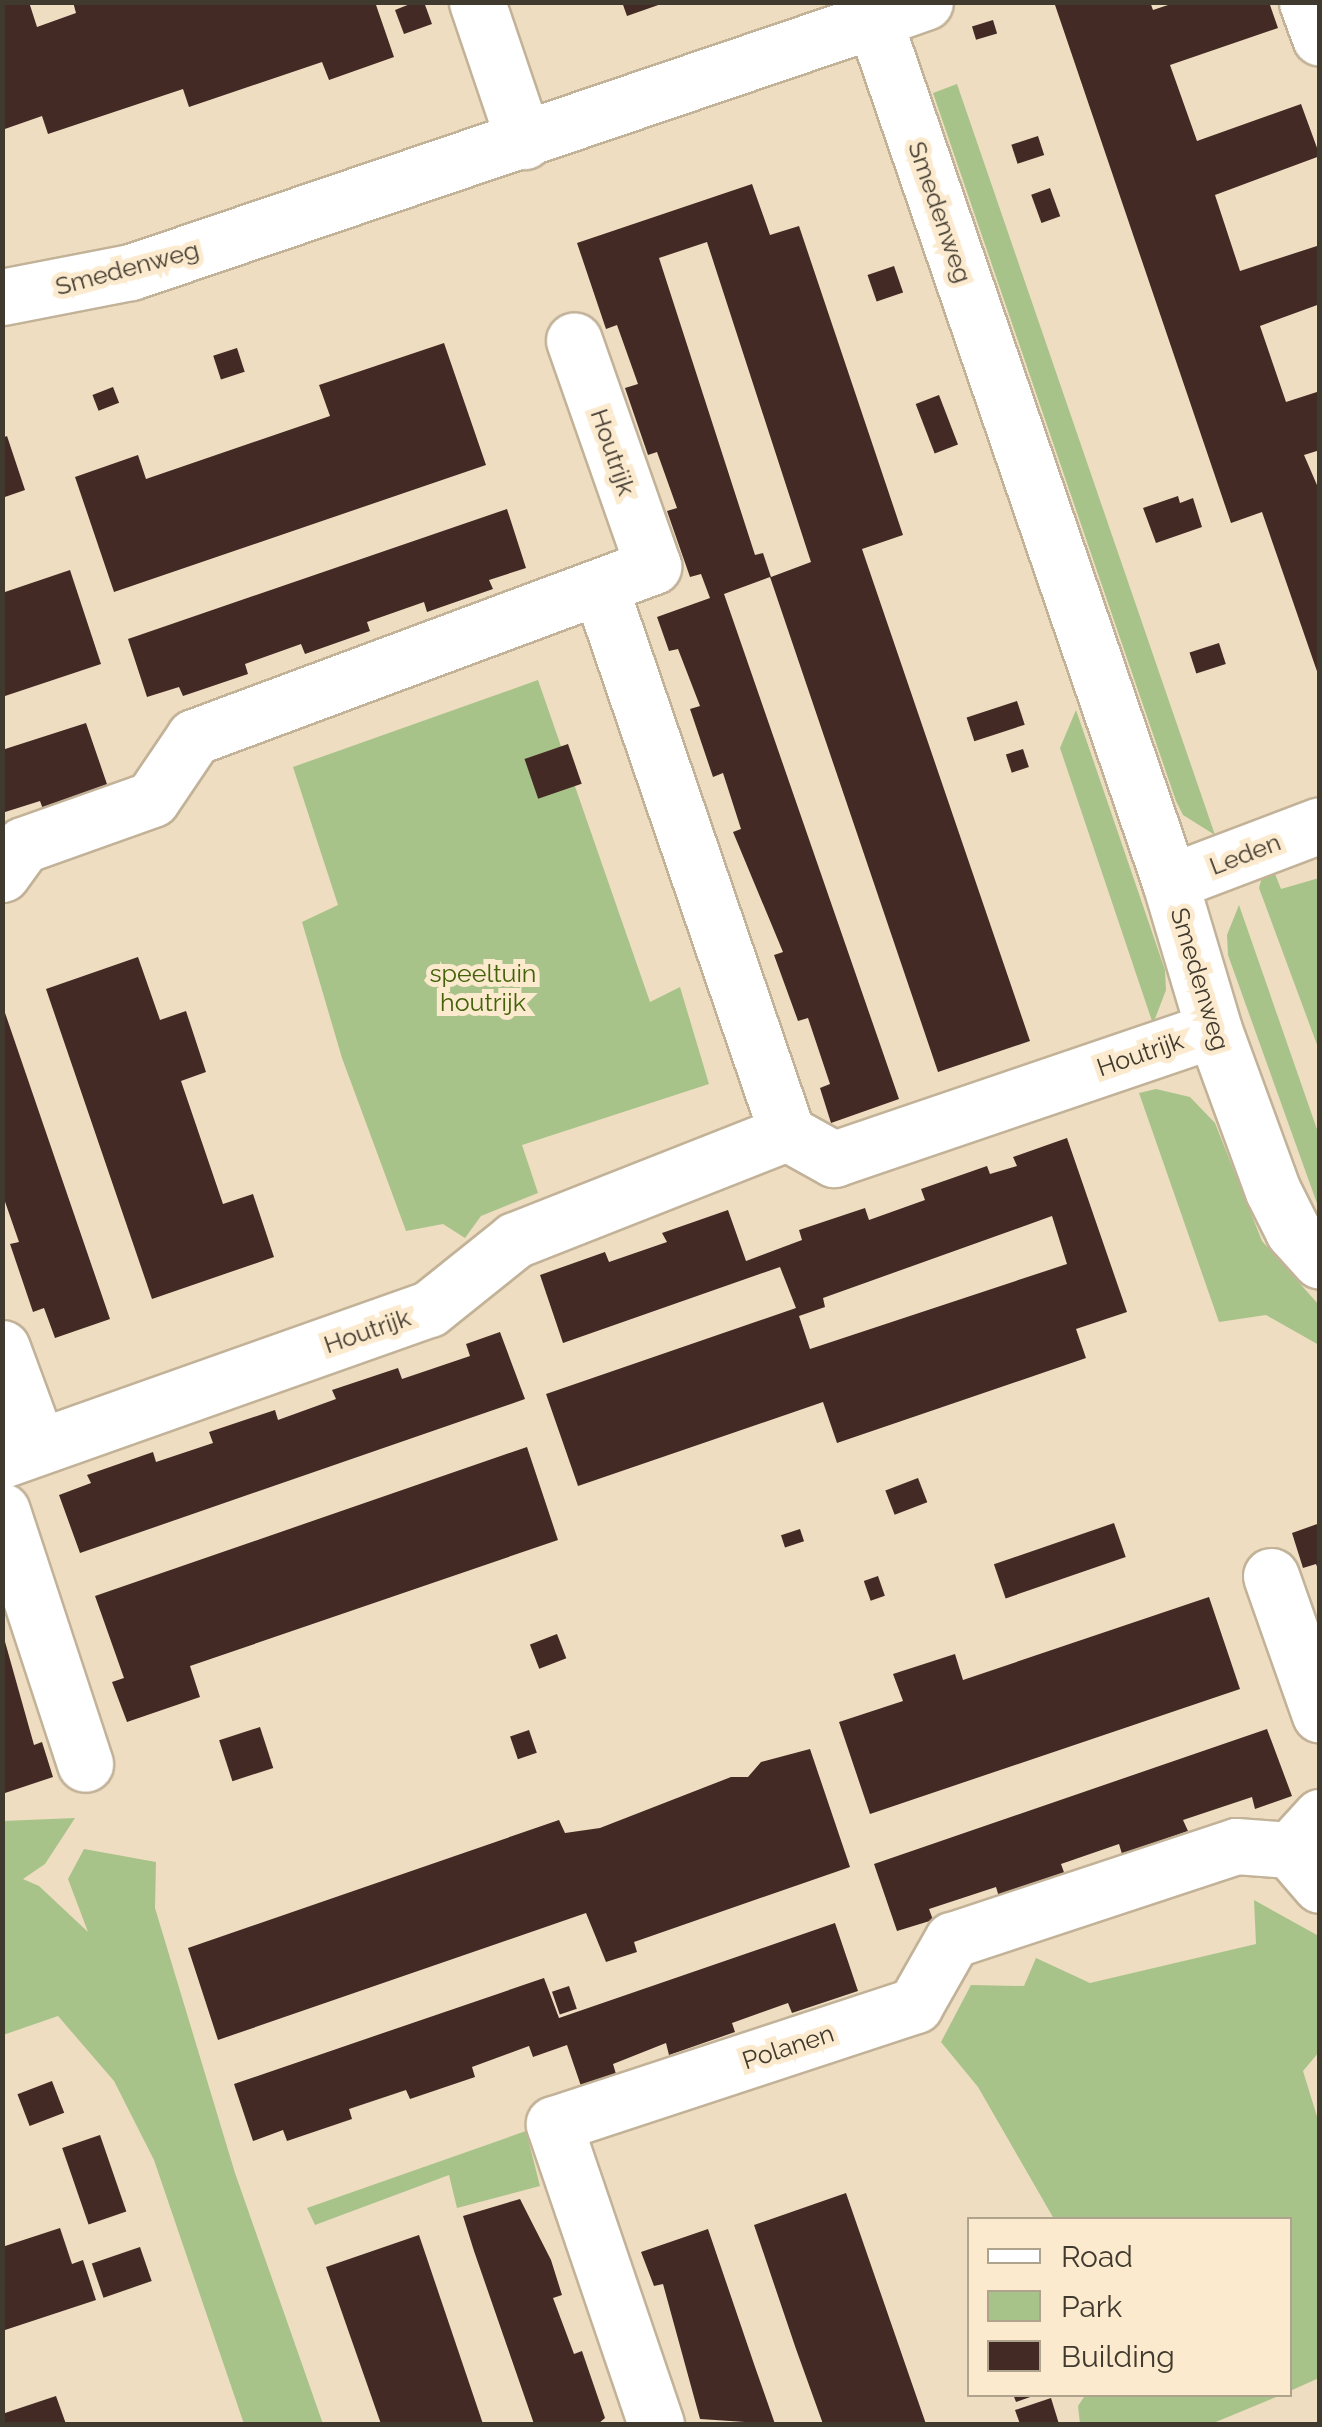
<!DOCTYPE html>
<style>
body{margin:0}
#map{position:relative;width:1322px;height:2427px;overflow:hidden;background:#eeddc1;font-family:Raleway,sans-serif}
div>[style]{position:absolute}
.green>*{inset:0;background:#a8c38a}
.building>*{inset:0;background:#442a25;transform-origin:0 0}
.roads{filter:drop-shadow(2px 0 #c2b298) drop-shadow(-2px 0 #c2b298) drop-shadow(0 2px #c2b298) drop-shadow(0 -2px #c2b298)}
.minor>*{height:55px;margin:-27.5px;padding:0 27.5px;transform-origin:27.5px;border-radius:27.5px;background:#fff}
span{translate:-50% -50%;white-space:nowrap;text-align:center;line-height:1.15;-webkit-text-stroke:10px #fbeace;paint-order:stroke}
.street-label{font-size:25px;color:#40392e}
.park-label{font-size:25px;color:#426109}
.frame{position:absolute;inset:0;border:5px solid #40392e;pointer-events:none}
.legend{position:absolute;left:967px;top:2217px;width:325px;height:180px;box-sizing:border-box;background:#fbeace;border:2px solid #b0a38e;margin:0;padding:12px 18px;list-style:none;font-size:30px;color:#40392e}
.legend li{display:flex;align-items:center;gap:20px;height:50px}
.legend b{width:50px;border:2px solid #b0a38e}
</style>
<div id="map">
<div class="green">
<i style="clip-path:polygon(957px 84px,1215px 835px,1183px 815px,1176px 801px,933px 93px)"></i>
<i style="clip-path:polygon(538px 680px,650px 1002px,680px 987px,709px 1084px,522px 1145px,538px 1193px,481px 1216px,465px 1238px,443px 1224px,406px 1231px,342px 1058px,302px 922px,338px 905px,293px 767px)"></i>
<i style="clip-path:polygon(1076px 710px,1165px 970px,1166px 990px,1153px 1024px,1060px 748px)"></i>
<i style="clip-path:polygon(1268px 856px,1281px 889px,1319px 878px,1319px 1050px,1259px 888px)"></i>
<i style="clip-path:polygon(1239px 905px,1319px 1135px,1319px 1209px,1228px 955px,1227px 935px)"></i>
<i style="clip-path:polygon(1156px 1089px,1190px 1097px,1215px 1123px,1262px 1241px,1319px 1305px,1319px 1345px,1266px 1315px,1219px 1322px,1139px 1093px)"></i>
<i style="clip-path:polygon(75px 1818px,45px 1864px,23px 1879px,39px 1886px,88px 1932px,68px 1879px,84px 1849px,156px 1862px,155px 1908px,235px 2173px,323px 2424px,244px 2424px,154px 2160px,114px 2081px,58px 2016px,3px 2035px,3px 1821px)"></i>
<i style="clip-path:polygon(1254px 1900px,1317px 1935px,1319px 1945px,1319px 2052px,1303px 2071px,1319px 2123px,1319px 2378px,1290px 2391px,1290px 2220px,1054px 2219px,978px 2087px,941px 2042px,971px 1985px,1024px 1986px,1036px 1958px,1090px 1983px,1256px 1944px)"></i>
<i style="clip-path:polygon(526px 2131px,540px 2186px,457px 2208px,449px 2175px,315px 2225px,307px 2208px)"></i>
<i style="clip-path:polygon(1086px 2394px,1281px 2394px,1281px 2395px,1211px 2424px,1080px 2424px,1078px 2406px)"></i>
</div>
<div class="building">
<i style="clip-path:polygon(2px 2px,29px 2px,37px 27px,76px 13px,73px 2px,375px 2px,394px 57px,329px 80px,322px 62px,189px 107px,183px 89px,48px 134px,42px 116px,2px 130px)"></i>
<i style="clip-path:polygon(415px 2px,424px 2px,432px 24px,404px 34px,395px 10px)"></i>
<i style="clip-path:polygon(622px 2px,664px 2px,664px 3px,627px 16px)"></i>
<i style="clip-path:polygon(1054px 2px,1150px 2px,1153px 10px,1177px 2px,1269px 2px,1278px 28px,1170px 65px,1197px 141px,1301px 104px,1320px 156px,1215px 195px,1240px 271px,1320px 245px,1320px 304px,1260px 326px,1286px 402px,1320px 391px,1320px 450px,1304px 455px,1320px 492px,1320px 680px,1262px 512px,1231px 523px)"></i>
<i style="left:993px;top:20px;width:14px;height:22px;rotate:73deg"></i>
<i style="left:1038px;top:136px;width:20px;height:28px;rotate:72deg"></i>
<i style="clip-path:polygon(evenodd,752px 184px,770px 235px,799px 226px,903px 535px,862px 549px,1030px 1041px,938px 1072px,770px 577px,724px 594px,899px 1099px,831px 1123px,820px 1088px,830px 1084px,808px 1018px,798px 1021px,774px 955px,783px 952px,733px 832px,741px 829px,723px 773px,713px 777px,690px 709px,700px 706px,678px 649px,669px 651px,657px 617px,710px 598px,701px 574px,690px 577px,667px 511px,677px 508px,657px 452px,648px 455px,625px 388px,638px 384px,617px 325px,606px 329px,577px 243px,752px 184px,707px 242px,811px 562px,771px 577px,763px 553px,755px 555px,659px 258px,707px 242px)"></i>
<i style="left:1050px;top:188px;width:30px;height:20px;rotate:70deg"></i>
<i style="left:894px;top:266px;width:28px;height:28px;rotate:71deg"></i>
<i style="clip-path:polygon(444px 343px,486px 465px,114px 592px,75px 477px,138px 455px,146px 479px,330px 416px,319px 385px)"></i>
<i style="left:237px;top:348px;width:25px;height:25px;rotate:72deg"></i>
<i style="left:113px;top:387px;width:17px;height:22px;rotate:69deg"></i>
<i style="left:939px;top:395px;width:53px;height:25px;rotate:69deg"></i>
<i style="clip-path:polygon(7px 436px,25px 490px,2px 498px,2px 438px)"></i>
<i style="clip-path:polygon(1178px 496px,1180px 503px,1193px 498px,1202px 527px,1156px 543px,1143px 508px)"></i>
<i style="clip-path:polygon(507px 509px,526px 568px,489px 580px,493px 589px,427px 612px,424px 602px,367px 622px,370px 631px,305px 654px,301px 644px,245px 664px,248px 674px,183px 696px,179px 687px,147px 697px,128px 639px)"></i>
<i style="clip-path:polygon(70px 570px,101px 664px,2px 697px,2px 593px)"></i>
<i style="left:1219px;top:643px;width:22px;height:31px;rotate:72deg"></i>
<i style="left:1017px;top:701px;width:25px;height:53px;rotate:72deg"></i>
<i style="clip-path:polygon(86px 723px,109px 790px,44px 812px,40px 801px,2px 813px,2px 750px)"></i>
<i style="left:568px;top:744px;width:42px;height:46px;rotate:71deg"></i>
<i style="left:1023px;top:749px;width:19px;height:18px;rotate:72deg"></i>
<i style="clip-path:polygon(138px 957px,160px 1020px,186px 1011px,206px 1072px,181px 1081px,223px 1204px,253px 1194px,274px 1257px,152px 1299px,46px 989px)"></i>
<i style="clip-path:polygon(3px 1007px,110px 1319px,55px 1338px,44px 1308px,33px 1312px,10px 1244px,19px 1242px,2px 1193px)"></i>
<i style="clip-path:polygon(evenodd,1067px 1138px,1127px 1312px,1076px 1329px,1086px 1358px,837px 1443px,823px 1402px,578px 1486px,546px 1394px,796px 1308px,780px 1267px,563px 1343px,540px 1275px,605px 1252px,609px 1262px,667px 1242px,662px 1233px,728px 1210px,746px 1261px,802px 1240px,799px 1230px,865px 1208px,869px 1220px,925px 1200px,921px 1189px,987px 1166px,990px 1174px,1017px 1166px,1013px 1157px,1067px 1138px,1052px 1216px,1067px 1264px,810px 1349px,799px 1316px,825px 1307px,823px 1298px,1052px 1216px)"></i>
<i style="clip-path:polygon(500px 1332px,525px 1399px,80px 1553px,59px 1495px,91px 1483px,87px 1475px,153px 1452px,156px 1462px,213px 1443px,209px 1432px,275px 1410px,278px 1420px,336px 1399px,332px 1390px,398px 1368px,402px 1379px,470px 1356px,466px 1344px)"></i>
<i style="clip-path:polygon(527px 1447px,558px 1540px,190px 1666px,200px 1697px,127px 1722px,112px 1682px,124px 1678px,95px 1596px)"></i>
<i style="left:918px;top:1478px;width:26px;height:35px;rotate:69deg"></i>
<i style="left:1114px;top:1523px;width:36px;height:127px;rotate:71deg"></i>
<i style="clip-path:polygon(1320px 1523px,1320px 1571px,1319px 1572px,1316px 1564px,1303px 1568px,1292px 1533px)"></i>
<i style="left:800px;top:1529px;width:13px;height:20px;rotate:72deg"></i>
<i style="left:878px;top:1576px;width:21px;height:15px;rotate:71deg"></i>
<i style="clip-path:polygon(1209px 1597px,1240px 1689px,870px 1814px,839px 1722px,903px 1701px,893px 1674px,955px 1654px,963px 1680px)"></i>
<i style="clip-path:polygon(2px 1631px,34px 1745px,42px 1742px,53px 1777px,2px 1794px)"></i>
<i style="left:557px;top:1634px;width:26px;height:29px;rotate:69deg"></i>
<i style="left:260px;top:1727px;width:43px;height:43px;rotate:72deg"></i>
<i style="clip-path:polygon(1267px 1729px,1292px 1796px,1255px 1809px,1252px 1797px,1183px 1820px,1188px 1831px,1122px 1854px,1119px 1844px,1061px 1864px,1065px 1875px,999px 1897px,996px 1887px,929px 1909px,933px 1920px,897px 1931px,874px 1864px)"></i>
<i style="left:529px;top:1730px;width:24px;height:20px;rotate:71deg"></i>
<i style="clip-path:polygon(810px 1749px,850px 1867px,634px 1942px,637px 1952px,606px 1962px,586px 1913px,218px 2040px,188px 1948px,559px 1820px,565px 1833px,600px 1828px,731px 1777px,748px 1777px,761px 1762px)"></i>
<i style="clip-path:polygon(835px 1923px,858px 1991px,792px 2013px,788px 2003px,732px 2023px,735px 2032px,669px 2055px,666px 2043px,613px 2064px,616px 2074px,581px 2086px,567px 2045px,533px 2057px,529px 2046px,472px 2067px,475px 2077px,410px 2099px,406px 2090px,349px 2109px,352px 2119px,287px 2141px,283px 2130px,253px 2141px,234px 2084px,544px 1978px,559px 2018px)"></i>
<i style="left:569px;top:1986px;width:24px;height:18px;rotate:71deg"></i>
<i style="left:52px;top:2081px;width:34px;height:37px;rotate:69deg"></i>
<i style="left:100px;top:2135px;width:81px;height:40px;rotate:71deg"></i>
<i style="clip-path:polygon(846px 2193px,910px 2378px,926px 2424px,823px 2424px,796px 2349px,754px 2225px)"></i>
<i style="clip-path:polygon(520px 2199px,551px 2260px,562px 2295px,553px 2298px,574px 2354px,582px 2351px,605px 2418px,598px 2424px,534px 2424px,474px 2251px,463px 2216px)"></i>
<i style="clip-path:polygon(60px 2228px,72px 2264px,83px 2260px,96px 2300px,2px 2331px,2px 2247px)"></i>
<i style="clip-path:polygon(708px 2229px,754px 2364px,775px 2424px,700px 2419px,663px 2284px,654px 2286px,641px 2252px)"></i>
<i style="clip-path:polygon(419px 2235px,440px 2297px,483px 2424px,381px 2424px,326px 2267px)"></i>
<i style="left:140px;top:2247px;width:36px;height:51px;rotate:71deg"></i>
<i style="clip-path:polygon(1013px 2394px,1036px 2394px,1036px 2395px,1016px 2402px)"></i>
<i style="clip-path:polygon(56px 2396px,66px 2424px,2px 2424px,2px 2414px)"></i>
<i style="clip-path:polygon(1051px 2398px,1059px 2424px,1020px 2424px,1015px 2410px)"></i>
</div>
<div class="roads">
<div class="minor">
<i style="left:477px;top:2px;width:147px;rotate:71.3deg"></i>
<i style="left:1307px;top:2px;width:38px;rotate:70deg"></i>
<i style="left:874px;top:20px;width:54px;rotate:-19.4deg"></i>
<i style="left:2px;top:297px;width:131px;rotate:-11deg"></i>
<i style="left:131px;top:272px;width:785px;rotate:-18.74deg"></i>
<i style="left:874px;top:20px;width:911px;rotate:71.05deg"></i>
<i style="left:1170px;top:882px;width:154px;rotate:73.4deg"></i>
<i style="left:1214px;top:1030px;width:171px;rotate:69.9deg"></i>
<i style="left:1273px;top:1191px;width:45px;rotate:63.4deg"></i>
<i style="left:1293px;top:1231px;width:40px;rotate:48deg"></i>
<i style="left:601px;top:590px;width:574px;rotate:71.09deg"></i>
<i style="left:787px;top:1133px;width:54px;rotate:29deg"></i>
<i style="left:834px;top:1159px;width:401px;rotate:-18.8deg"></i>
<i style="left:2px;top:874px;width:36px;rotate:-54deg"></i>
<i style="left:23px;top:845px;width:137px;rotate:-19.6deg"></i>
<i style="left:152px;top:799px;width:75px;rotate:-55.9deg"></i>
<i style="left:194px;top:737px;width:490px;rotate:-20.4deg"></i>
<i style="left:653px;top:566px;width:239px;rotate:-109.3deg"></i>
<i style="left:1170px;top:882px;width:160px;rotate:-20.8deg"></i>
<i style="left:2px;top:1348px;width:104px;rotate:69.8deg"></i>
<i style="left:2px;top:1460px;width:453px;rotate:-19.5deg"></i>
<i style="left:429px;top:1309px;width:110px;rotate:-38.7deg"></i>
<i style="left:515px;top:1240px;width:292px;rotate:-21.5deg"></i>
<i style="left:2px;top:1511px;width:266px;rotate:71.8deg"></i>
<i style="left:1271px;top:1576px;width:147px;rotate:70.6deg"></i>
<i style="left:1290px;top:1850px;width:45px;rotate:-47.7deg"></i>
<i style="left:656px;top:2424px;width:317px;rotate:-108.8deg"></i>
<i style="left:554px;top:2124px;width:380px;rotate:-18.2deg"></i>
<i style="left:915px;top:2005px;width:75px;rotate:-60.4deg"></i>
<i style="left:952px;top:1940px;width:299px;rotate:-18.3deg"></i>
<i style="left:1236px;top:1846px;width:54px;rotate:4.2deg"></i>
<i style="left:1290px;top:1850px;width:46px;rotate:49.4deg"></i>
</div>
</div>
<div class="street-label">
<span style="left:940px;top:212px;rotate:71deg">Smedenweg</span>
<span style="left:127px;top:268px;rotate:-15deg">Smedenweg</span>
<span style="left:613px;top:452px;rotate:71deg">Houtrijk</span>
<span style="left:1245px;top:854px;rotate:-21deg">Leden</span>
<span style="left:1200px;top:979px;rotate:73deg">Smedenweg</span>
<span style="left:1140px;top:1054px;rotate:-19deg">Houtrijk</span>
<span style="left:367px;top:1331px;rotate:-19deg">Houtrijk</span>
<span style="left:788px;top:2047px;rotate:-18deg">Polanen</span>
</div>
<div class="park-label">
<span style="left:483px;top:988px">speeltuin<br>houtrijk</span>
</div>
<div class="frame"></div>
<ul class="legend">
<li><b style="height:12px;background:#fff"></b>Road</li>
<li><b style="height:28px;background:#a8c38a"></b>Park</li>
<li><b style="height:28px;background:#442a25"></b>Building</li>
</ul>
</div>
